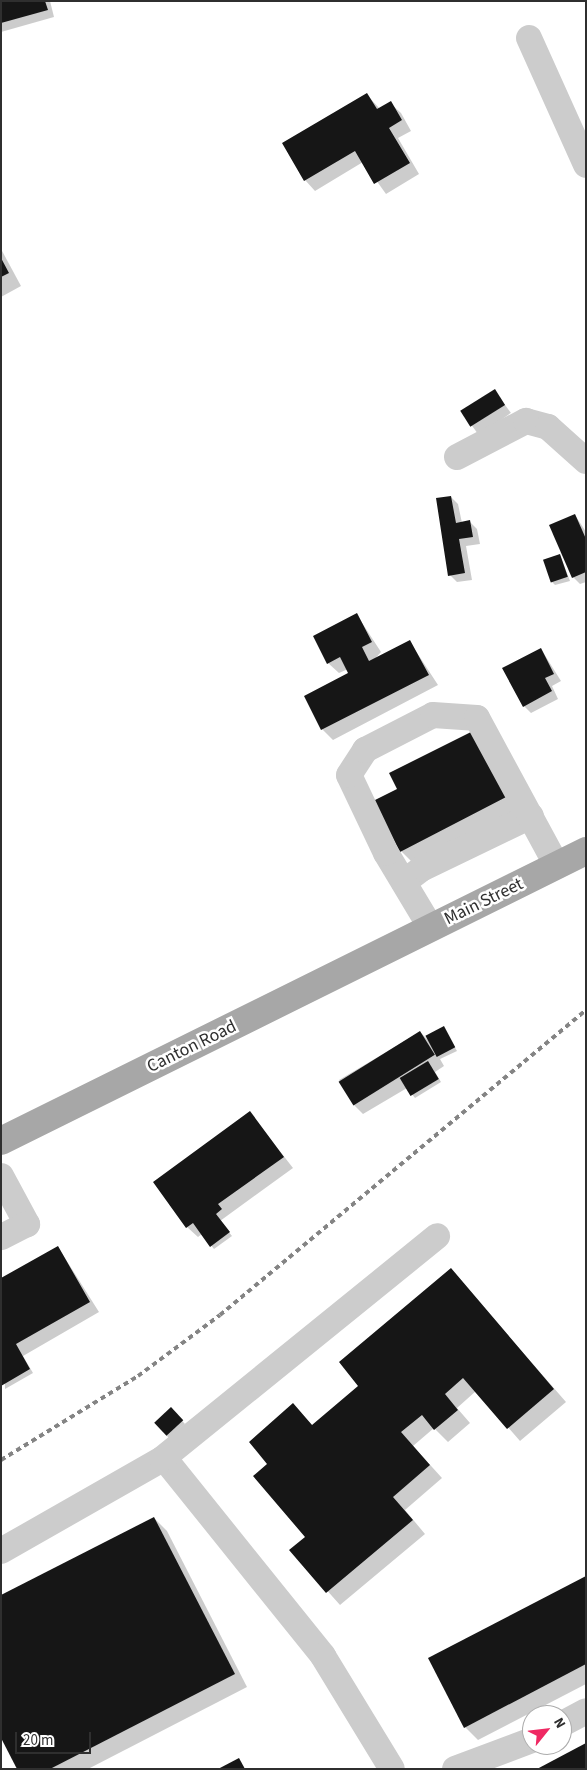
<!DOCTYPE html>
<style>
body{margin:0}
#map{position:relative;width:587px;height:1770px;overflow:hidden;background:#fff;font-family:"Source Sans 3",sans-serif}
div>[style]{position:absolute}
.shadow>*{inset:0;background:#0003;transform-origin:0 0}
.building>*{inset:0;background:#161616;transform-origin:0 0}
.minor>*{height:26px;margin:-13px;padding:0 13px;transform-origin:13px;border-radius:13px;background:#ccc}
.major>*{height:28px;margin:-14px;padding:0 14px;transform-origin:14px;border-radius:14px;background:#a7a7a7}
.rail>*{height:4px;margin-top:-2px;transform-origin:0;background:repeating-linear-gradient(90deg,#848484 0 5px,transparent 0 9px)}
span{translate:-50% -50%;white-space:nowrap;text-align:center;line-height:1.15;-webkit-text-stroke:5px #fff;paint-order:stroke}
.street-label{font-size:18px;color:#2f2f2f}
.frame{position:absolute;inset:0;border:2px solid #2f2f2f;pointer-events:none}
.north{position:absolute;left:522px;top:1705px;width:50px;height:50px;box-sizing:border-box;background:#fff;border:1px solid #acacac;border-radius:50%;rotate:61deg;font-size:14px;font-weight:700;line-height:20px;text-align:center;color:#2f2f2f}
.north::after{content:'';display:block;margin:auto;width:18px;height:22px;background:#ef2963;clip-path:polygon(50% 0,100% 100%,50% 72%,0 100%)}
.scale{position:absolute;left:15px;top:1732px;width:76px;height:22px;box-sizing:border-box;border:2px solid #2f2f2f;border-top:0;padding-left:6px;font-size:15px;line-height:18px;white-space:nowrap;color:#2f2f2f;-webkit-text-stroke:4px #fff;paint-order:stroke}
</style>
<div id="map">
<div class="shadow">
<i style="clip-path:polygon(1px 1px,50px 1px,54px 17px,1px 32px)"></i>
<i style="clip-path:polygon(367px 95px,380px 109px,390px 103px,401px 113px,411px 131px,398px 138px,419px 174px,386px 194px,363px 162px,315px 191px,305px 180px)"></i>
<i style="clip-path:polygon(1px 249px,21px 286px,1px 297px)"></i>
<i style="left:495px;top:391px;width:27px;height:39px;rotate:54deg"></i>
<i style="clip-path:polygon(451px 497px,458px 504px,462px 523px,470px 522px,477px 529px,480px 544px,466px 546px,472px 580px,457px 582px,450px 575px)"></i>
<i style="clip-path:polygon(575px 515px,586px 532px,586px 582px,580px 584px,573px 577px)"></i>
<i style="clip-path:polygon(560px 555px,570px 581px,555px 585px,552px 582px)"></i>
<i style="clip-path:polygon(357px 615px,381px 652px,373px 661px,410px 642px,438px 685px,333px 740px,322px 729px,350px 673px,348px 669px,339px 673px,328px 663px)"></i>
<i style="clip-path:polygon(541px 649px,561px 681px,552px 686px,558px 699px,531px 713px,524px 706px)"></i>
<i style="clip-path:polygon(477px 731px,522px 808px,414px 864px,401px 851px,399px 789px)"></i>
<i style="clip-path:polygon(444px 1028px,457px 1051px,440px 1059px,444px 1066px,435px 1072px,441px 1082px,415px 1098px,407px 1088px,363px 1114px,353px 1104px,339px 1080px,420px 1032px,430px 1042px)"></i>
<i style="clip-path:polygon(250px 1113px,293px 1168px,220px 1221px,232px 1236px,214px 1249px,202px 1234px,198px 1237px,187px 1227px)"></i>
<i style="clip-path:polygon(58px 1247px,99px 1312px,23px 1356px,33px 1373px,5px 1389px,1px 1279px)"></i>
<i style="clip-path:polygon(451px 1270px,566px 1402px,520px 1441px,476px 1391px,457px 1408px,470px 1423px,448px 1442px,434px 1428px,413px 1446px,442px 1478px,405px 1510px,425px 1534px,340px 1605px,291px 1550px,307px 1537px,269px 1464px,293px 1405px,313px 1426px,360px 1386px)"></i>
<i style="clip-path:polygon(174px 1412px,185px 1424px,169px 1438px,166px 1435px)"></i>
<i style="clip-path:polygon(154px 1518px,167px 1531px,247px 1687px,88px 1769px,19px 1769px)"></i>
<i style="clip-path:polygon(586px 1577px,586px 1684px,478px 1740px,465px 1727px)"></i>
</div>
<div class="building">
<i style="clip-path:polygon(1px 1px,45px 1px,48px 10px,1px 23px)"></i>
<i style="clip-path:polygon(367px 93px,377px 109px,391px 101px,402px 120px,389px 128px,410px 163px,374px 184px,355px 151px,304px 181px,282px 143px)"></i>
<i style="clip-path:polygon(1px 258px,9px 273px,1px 277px)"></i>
<i style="left:495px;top:389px;width:19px;height:41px;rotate:58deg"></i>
<i style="clip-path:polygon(451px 496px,456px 523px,470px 520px,473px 537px,459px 539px,465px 573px,448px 576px,436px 498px)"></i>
<i style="clip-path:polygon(575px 514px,586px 539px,586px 572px,572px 578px,549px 525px)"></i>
<i style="left:560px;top:554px;width:24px;height:18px;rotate:71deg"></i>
<i style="clip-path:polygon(357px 613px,372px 642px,362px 647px,369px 661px,410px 640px,429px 675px,321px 730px,304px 696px,348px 673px,340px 657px,327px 664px,313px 636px)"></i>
<i style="clip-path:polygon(541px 648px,554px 674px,545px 678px,552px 691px,523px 707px,502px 668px)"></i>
<i style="clip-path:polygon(477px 729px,510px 795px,400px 852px,373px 801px,397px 789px,389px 773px)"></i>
<i style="left:444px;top:1026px;width:24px;height:21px;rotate:62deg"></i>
<i style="left:420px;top:1031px;width:28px;height:96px;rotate:58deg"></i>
<i style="left:428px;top:1061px;width:21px;height:33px;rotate:59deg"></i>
<i style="clip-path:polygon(250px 1111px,284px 1157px,218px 1204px,222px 1209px,216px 1214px,230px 1232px,210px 1247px,193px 1223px,186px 1228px,153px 1182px)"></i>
<i style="clip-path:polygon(58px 1246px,90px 1302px,16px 1344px,30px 1369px,1px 1386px,1px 1278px)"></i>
<i style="clip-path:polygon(451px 1268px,554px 1389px,507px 1429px,463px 1378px,445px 1394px,458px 1410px,434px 1430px,422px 1415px,401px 1432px,430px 1465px,393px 1497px,413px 1520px,326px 1593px,289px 1550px,305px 1537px,253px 1476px,267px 1464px,249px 1442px,293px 1403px,312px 1425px,358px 1386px,339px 1362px)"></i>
<i style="left:171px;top:1407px;width:18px;height:23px;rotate:47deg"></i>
<i style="clip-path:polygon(154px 1517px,235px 1674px,50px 1769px,17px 1769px,1px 1738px,1px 1595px)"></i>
<i style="clip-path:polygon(586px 1576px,586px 1664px,464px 1728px,428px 1658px)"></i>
<i style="clip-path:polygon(586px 1743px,586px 1769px,537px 1769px)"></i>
<i style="clip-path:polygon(239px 1758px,245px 1769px,218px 1769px)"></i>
</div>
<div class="minor">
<i style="left:529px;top:38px;width:139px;rotate:65.8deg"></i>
<i style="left:457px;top:457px;width:78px;rotate:-27.6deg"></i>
<i style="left:526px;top:421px;width:23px;rotate:15deg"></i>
<i style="left:548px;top:427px;width:51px;rotate:41.8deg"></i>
<i style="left:404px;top:882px;width:21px;rotate:-37deg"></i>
<i style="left:421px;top:869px;width:122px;rotate:-25.7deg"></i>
<i style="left:431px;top:928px;width:87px;rotate:-121deg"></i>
<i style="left:386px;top:853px;width:86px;rotate:-115.4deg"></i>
<i style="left:349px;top:775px;width:30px;rotate:-57deg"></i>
<i style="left:365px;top:750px;width:76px;rotate:-27.2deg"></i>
<i style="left:433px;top:715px;width:44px;rotate:3.9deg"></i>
<i style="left:477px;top:718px;width:168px;rotate:61.6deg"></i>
<i style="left:1px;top:1176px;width:55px;rotate:61.6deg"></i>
<i style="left:27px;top:1224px;width:29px;rotate:153deg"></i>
<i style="left:164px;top:1458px;width:254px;rotate:51.2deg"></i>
<i style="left:323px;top:1656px;width:132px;rotate:58.6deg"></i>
<i style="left:1px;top:1551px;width:185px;rotate:-29.7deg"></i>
<i style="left:162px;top:1459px;width:354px;rotate:-39deg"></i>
<i style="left:562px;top:1724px;width:27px;rotate:-28deg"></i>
<i style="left:455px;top:1769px;width:82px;rotate:-20.6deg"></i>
</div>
<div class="major">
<i style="left:1px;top:1141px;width:653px;rotate:-26.37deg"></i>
</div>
<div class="rail">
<i style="left:1px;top:1460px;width:161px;rotate:-31.5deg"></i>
<i style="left:138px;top:1376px;width:102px;rotate:-36.6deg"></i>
<i style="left:220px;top:1315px;width:476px;rotate:-39.8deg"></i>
</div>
<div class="street-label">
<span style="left:484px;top:902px;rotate:-26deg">Main Street</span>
<span style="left:192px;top:1047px;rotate:-26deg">Canton Road</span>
</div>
<div class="frame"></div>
<div class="north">N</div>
<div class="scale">20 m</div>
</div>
